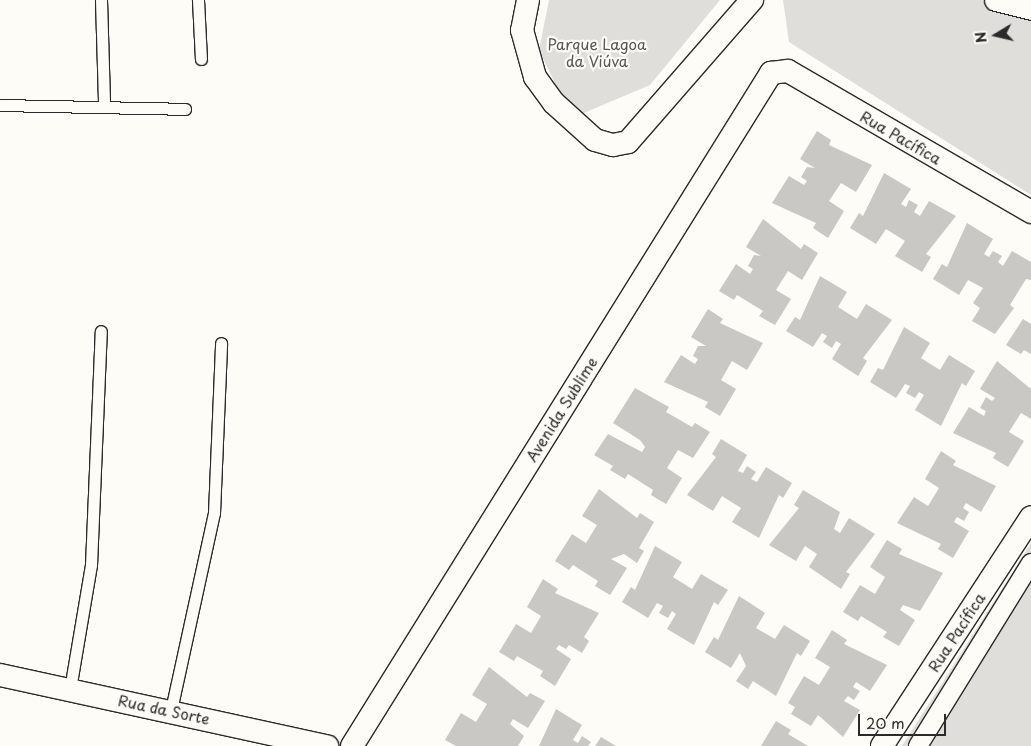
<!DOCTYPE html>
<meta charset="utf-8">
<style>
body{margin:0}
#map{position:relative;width:1031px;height:746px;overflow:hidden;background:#fdfcf7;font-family:"Playpen Sans",sans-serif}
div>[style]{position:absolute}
.green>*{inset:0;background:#dfdeda}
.building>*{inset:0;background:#c9c8c4}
.roads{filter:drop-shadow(1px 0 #2b2b2b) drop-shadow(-1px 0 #2b2b2b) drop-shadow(0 1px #2b2b2b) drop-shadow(0 -1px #2b2b2b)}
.service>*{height:11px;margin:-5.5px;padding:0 5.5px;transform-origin:5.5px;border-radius:5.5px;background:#fdfcf7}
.pedestrian>*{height:18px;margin:-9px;padding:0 9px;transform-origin:9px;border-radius:9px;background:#fdfcf7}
.minor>*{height:22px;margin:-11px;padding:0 11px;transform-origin:11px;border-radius:11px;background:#fdfcf7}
span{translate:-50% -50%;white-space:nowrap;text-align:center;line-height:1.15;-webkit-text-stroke:4.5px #fdfcf7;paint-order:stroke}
.park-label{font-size:15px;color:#585857}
.street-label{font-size:15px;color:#2b2b2b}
.north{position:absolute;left:971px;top:10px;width:50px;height:50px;-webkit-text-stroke:4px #fdfcf7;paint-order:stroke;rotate:261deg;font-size:14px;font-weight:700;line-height:20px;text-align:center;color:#2b2b2b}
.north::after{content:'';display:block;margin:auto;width:18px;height:22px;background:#2b2b2b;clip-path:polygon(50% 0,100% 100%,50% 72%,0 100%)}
.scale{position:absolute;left:858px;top:714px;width:88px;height:22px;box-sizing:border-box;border:2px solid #2b2b2b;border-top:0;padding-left:6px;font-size:15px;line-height:18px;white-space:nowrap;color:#2b2b2b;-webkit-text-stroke:4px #fdfcf7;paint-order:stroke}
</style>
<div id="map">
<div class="green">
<i style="clip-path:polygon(549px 0,720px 0,650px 85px,572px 118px,539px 50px)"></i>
<i style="clip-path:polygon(783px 0,1031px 0,1031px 195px,789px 42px)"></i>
<i style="clip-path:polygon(1031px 543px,1031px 746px,902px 746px)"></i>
</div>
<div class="building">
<i style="clip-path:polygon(817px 131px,831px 140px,829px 145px,872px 165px,856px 192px,841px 183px,829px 201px,844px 211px,828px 238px,813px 228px,816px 223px,772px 203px,789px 176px,804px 185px,807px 181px,801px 177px,807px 167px,815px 168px,800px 159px)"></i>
<i style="clip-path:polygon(884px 173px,911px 189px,901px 204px,906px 207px,909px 200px,918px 205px,914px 212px,920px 216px,929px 201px,956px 216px,926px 254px,931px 257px,922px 272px,895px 256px,905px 241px,886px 229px,876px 244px,850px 228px,859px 213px,863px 216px)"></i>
<i style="clip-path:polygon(763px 219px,801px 249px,804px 244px,818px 253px,802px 280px,788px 271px,776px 290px,791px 299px,775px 325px,759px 316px,763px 311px,737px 295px,734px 300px,719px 291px,736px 264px,750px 274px,753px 269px,748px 266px,754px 255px,761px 256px,746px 247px)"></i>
<i style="clip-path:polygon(967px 223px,993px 239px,984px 254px,989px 257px,993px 251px,1002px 256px,998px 262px,1003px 266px,1012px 251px,1031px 262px,1031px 280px,1026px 279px,1010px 305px,1014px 308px,995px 334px,972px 321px,980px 308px,973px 303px,983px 288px,968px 280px,959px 295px,933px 279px,942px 264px,947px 267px)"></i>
<i style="clip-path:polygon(820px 276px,847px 292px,838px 307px,857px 319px,866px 304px,892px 320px,863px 358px,867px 361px,858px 376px,832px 359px,841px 344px,836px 341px,832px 348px,823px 342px,827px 336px,822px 333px,813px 347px,786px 331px,795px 317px,800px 320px)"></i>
<i style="clip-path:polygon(708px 309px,723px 319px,720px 323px,763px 343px,747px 370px,732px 361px,721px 380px,736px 389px,720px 416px,705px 407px,708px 402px,664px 382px,681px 355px,695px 364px,698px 359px,693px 356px,698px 346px,706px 346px,691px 337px)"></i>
<i style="clip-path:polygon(1023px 319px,1031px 324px,1031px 354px,1024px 350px,1021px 354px,1006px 345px)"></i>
<i style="clip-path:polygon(904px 327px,930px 343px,921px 358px,940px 370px,949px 355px,975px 371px,966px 386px,962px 383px,941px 426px,915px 410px,924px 395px,919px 392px,915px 398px,906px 393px,910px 386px,905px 384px,896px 398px,870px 382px,878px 368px,883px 370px)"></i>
<i style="clip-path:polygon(997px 361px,1031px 389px,1031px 419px,1021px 413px,1009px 432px,1024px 441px,1008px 467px,993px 458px,996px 453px,953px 433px,969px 407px,984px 416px,986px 411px,980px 408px,986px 397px,992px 401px,995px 398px,980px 389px)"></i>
<i style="clip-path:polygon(635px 388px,669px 407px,666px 412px,692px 427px,695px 423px,710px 432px,693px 458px,678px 450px,667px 468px,682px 478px,666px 504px,651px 495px,653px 490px,628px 474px,625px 479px,610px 470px,613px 466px,594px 455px,608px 434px,642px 452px,645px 447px,640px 440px,613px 423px)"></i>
<i style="clip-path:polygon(721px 439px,747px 455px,738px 471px,743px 473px,747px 466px,756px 472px,751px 479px,757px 482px,766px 467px,792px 483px,783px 498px,779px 495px,759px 538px,732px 522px,741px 508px,722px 496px,713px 511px,687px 495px,716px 457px,712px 454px)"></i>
<i style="clip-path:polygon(941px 451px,956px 461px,953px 465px,996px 486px,981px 512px,966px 503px,963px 508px,969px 512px,964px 521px,957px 517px,954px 522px,969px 531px,953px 558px,938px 549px,941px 544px,897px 523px,914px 497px,928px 506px,939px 488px,925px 479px)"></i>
<i style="clip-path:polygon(599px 489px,637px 518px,640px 513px,654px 522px,639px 548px,644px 551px,637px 563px,624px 554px,611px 559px,627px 568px,610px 595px,595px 586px,598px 581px,573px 565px,569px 570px,555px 561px,572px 534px,586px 543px,597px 525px,582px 516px)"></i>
<i style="clip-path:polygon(803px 490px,840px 512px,834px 529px,840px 533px,849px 518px,875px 534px,846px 572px,850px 574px,841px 589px,809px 567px,817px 554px,805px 546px,796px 561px,769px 545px,799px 508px,794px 505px)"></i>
<i style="clip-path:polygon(887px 540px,902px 549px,899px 554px,943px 573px,920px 611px,903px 605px,900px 610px,915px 620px,899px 646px,883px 637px,887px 632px,861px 616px,858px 621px,843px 612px,860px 585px,875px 594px,885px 577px,870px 567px)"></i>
<i style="clip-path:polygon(655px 546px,682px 562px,673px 577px,692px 589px,701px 574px,728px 590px,718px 605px,714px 602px,694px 645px,667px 629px,676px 614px,672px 611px,668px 618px,659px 613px,663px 606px,657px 603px,648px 618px,622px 602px,631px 587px,635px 590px)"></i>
<i style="clip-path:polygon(543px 579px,558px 589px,555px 593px,599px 613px,584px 637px,589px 641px,582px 653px,569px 645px,566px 649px,559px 645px,556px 649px,571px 659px,555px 686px,540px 676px,543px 671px,517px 656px,514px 661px,499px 652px,516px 624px,531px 633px,541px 616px,527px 607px)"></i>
<i style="clip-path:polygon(739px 596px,765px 613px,756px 628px,775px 639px,784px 625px,810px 641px,801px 656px,797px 653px,776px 696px,753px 681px,748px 689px,736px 681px,746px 666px,740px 653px,731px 668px,705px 652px,714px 637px,718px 640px)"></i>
<i style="clip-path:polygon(832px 630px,847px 640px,844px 644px,887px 665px,870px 691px,856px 682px,853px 687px,860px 691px,854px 700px,848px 696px,844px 701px,860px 710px,843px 737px,818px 715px,811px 726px,791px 714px,795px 707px,788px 703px,804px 676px,819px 685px,830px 667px,815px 658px)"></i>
<i style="clip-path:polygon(489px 667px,527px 697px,530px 693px,545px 701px,528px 728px,513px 719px,510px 724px,524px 736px,518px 746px,456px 746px,445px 740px,461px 713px,476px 722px,487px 704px,472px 695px)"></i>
<i style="clip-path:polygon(556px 709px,582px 725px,573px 740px,578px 743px,582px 736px,591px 742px,588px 746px,539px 746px)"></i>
<i style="clip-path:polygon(776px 721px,791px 730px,788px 734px,808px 746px,761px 746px)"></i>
<i style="clip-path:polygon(601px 737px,616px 746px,595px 746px)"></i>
</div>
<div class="roads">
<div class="service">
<i style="left:101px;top:0;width:104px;rotate:88.3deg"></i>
<i style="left:198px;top:0;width:59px;rotate:87.1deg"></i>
<i style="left:0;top:105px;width:185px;rotate:1.2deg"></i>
<i style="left:70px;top:689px;width:126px;rotate:-80.4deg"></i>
<i style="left:91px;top:565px;width:234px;rotate:-87.6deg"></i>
<i style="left:171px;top:710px;width:202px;rotate:-77.7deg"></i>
<i style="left:214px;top:513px;width:170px;rotate:-87.6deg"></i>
</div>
<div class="pedestrian">
<i style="left:918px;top:746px;width:215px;rotate:-58.3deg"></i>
</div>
<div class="minor">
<i style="left:528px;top:0;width:31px;rotate:101deg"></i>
<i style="left:522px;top:30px;width:49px;rotate:74.5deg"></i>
<i style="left:535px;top:77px;width:32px;rotate:54deg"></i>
<i style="left:554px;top:103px;width:55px;rotate:42.1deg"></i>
<i style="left:595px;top:140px;width:19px;rotate:16deg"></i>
<i style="left:613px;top:145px;width:15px;rotate:-11deg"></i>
<i style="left:628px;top:142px;width:189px;rotate:-48.9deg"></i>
<i style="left:996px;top:0;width:36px;rotate:14deg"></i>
<i style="left:0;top:675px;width:335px;rotate:12.3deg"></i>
<i style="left:352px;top:746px;width:793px;rotate:-58.09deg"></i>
<i style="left:771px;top:73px;width:17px;rotate:-7deg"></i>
<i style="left:788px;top:71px;width:281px;rotate:30.1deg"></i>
<i style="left:882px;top:746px;width:273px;rotate:-56.9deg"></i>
</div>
</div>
<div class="park-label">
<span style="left:597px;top:52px">Parque Lagoa<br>da Viúva</span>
</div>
<div class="street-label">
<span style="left:901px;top:137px;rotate:30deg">Rua Pacífica</span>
<span style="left:561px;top:409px;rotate:-58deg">Avenida Sublime</span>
<span style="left:956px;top:632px;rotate:-57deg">Rua Pacífica</span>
<span style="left:164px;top:709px;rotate:12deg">Rua da Sorte</span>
</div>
<div class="north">N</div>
<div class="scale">20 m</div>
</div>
